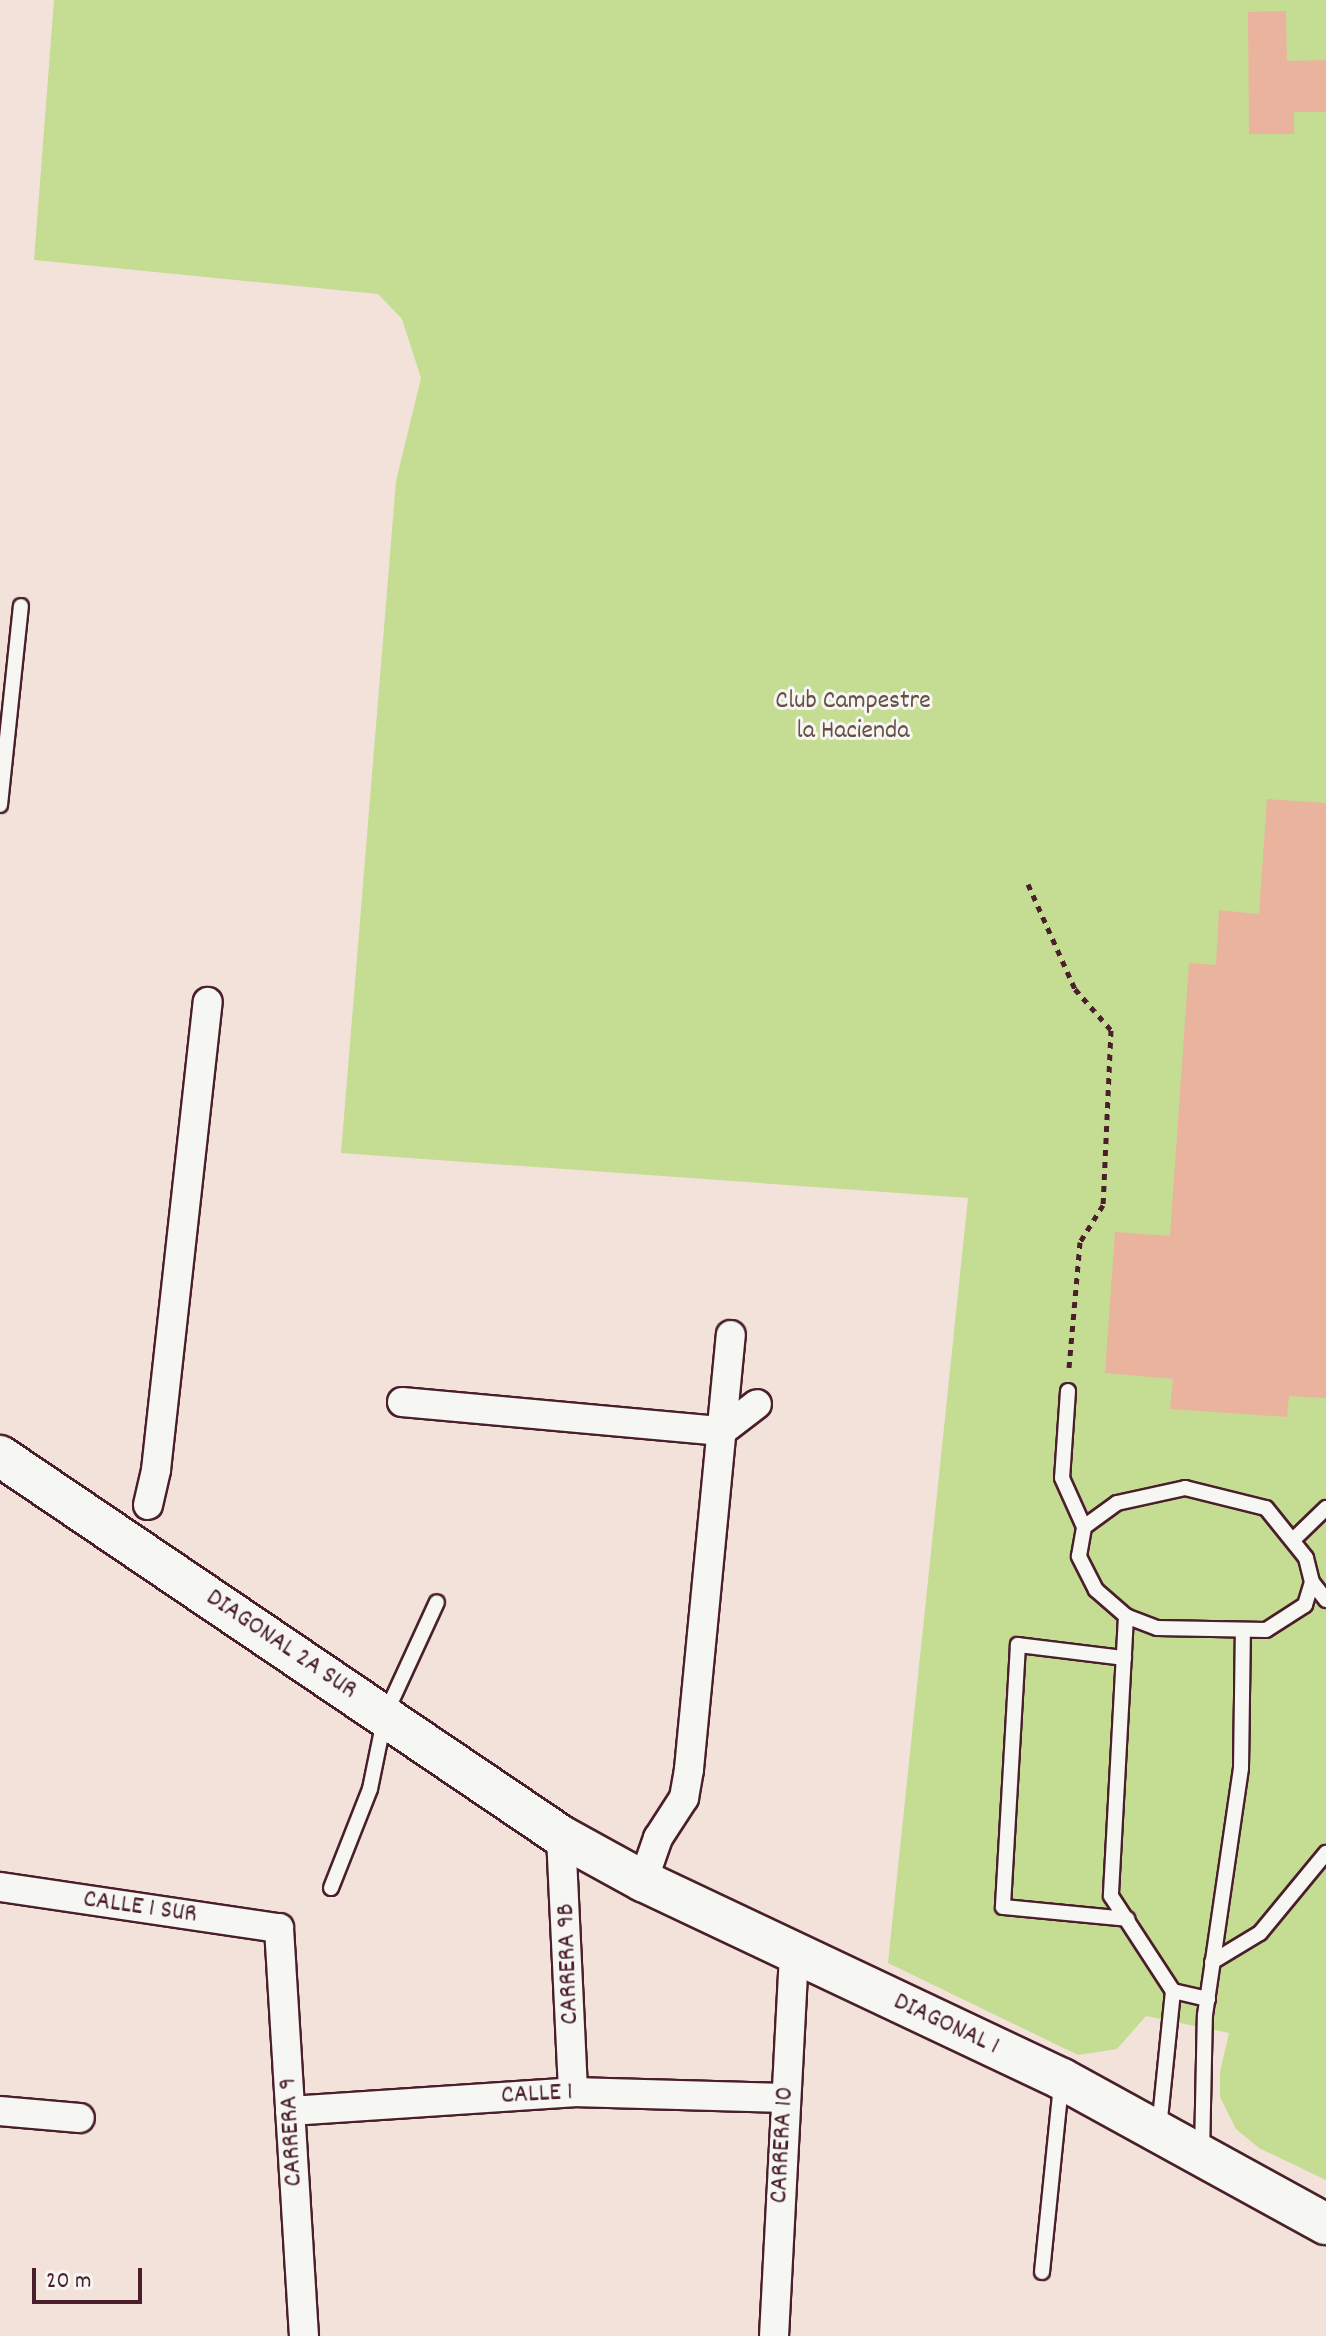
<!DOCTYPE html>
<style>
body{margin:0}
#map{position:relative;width:1326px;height:2336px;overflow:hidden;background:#f2e2d9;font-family:Dekko,sans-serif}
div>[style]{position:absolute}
.green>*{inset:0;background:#c5dd93}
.building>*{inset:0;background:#e9b39e}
.path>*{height:5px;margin-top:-2.5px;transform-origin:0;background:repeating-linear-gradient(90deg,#4a1f2b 0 6px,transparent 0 12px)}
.roads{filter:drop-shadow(2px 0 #4a1f2b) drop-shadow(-2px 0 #4a1f2b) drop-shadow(0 2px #4a1f2b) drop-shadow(0 -2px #4a1f2b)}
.lane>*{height:14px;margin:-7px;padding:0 7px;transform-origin:7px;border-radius:7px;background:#f6f6f2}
.street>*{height:28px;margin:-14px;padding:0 14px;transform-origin:14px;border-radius:14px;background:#f6f6f2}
.secondary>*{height:40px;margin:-20px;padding:0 20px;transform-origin:20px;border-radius:20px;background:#f6f6f2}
span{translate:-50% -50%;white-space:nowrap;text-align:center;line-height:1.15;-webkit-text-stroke:6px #f6f6f2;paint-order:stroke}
.park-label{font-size:26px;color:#694e45}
.street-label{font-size:26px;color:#4a1f2b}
.scale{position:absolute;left:32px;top:2268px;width:110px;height:36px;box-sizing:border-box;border:4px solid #4a1f2b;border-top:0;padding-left:10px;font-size:24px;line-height:28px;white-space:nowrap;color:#4a1f2b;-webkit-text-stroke:6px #f6f6f2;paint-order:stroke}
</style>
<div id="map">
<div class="green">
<i style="clip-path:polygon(54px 0,1326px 0,1326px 2180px,1259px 2148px,1236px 2129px,1220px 2097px,1220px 2072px,1229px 2033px,1146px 2016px,1117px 2049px,1078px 2055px,888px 1963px,968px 1198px,341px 1153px,396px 481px,421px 378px,402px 319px,378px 294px,34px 260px)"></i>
</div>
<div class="building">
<i style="clip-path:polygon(1286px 11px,1287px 61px,1326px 60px,1326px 112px,1294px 112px,1294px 134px,1249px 134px,1248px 12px)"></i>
<i style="clip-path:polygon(1267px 799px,1326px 803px,1326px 1398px,1289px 1396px,1287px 1417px,1170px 1409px,1173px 1379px,1105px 1373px,1115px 1232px,1170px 1236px,1189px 963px,1216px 965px,1219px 910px,1259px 914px)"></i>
</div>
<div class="path">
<i style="left:1028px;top:884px;width:115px;rotate:65.9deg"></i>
<i style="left:1075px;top:989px;width:55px;rotate:48.7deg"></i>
<i style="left:1111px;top:1030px;width:175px;rotate:92.6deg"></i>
<i style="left:1103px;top:1205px;width:44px;rotate:121.9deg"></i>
<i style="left:1080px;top:1242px;width:126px;rotate:95deg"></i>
</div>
<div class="roads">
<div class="lane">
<i style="left:0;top:805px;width:200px;rotate:-84deg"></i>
<i style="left:1068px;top:1391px;width:87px;rotate:93.9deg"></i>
<i style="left:1062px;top:1478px;width:54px;rotate:65.8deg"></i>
<i style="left:1185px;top:1488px;width:83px;rotate:13.9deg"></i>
<i style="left:1266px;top:1508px;width:64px;rotate:51.3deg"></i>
<i style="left:1306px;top:1558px;width:25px;rotate:76deg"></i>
<i style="left:1312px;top:1582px;width:24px;rotate:107deg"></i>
<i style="left:1305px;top:1605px;width:46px;rotate:147.3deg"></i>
<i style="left:1266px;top:1630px;width:109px;rotate:-178.9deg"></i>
<i style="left:1157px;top:1628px;width:33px;rotate:-159deg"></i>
<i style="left:1126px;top:1616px;width:40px;rotate:-139deg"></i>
<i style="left:1096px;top:1590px;width:38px;rotate:-117deg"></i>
<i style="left:1079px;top:1556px;width:29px;rotate:-80deg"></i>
<i style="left:1084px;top:1527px;width:41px;rotate:-36deg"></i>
<i style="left:1117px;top:1503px;width:70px;rotate:-12.4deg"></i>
<i style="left:1294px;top:1539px;width:45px;rotate:-44.1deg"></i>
<i style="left:1312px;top:1582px;width:23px;rotate:52deg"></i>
<i style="left:1126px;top:1616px;width:280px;rotate:93.1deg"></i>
<i style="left:1111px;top:1896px;width:113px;rotate:56.9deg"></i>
<i style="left:1173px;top:1991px;width:138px;rotate:95.8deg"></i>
<i style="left:1124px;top:1658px;width:107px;rotate:-173deg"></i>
<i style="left:1018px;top:1645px;width:262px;rotate:93.3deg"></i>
<i style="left:1003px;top:1907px;width:125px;rotate:5.5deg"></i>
<i style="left:331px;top:1888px;width:106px;rotate:-68.5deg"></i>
<i style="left:370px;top:1789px;width:76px;rotate:-78.5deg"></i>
<i style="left:385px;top:1715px;width:124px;rotate:-65.3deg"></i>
<i style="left:1212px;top:1962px;width:56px;rotate:-31.1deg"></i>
<i style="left:1260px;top:1933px;width:104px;rotate:-50.5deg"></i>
<i style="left:1173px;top:1991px;width:36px;rotate:13deg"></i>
<i style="left:1202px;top:2153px;width:138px;rotate:-88.8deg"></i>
<i style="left:1205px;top:2015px;width:250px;rotate:-81.7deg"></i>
<i style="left:1241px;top:1768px;width:135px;rotate:-89.2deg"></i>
<i style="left:1042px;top:2272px;width:189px;rotate:-84.2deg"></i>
</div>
<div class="street">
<i style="left:402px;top:1402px;width:321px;rotate:5.2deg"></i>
<i style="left:722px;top:1431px;width:44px;rotate:-37.6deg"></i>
<i style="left:148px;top:1505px;width:36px;rotate:-77deg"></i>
<i style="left:156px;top:1470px;width:471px;rotate:-83.7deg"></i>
<i style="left:561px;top:1836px;width:256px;rotate:87.3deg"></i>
<i style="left:643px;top:1881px;width:46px;rotate:-70.8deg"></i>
<i style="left:658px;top:1838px;width:48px;rotate:-57deg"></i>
<i style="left:684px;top:1798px;width:29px;rotate:-80deg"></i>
<i style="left:689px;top:1769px;width:436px;rotate:-84.5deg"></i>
<i style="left:0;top:1887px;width:282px;rotate:8.4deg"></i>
<i style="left:279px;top:1928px;width:409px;rotate:86.5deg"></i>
<i style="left:0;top:2111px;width:80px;rotate:5deg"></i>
<i style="left:290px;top:2111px;width:284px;rotate:-3.8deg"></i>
<i style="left:573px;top:2092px;width:212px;rotate:1.6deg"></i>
<i style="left:774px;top:2336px;width:384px;rotate:-87deg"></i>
</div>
<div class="secondary">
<i style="left:0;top:1456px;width:678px;rotate:34.11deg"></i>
<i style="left:561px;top:1836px;width:94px;rotate:28.8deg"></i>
<i style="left:643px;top:1881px;width:463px;rotate:25.3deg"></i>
<i style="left:1062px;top:2079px;width:301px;rotate:28.8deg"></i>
</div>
</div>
<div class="park-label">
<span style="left:853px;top:717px">Club Campestre<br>la Hacienda</span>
</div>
<div class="street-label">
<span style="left:281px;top:1645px;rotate:34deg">DIAGONAL 2A SUR</span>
<span style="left:140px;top:1908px;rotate:8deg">CALLE 1 SUR</span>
<span style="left:569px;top:1964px;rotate:-92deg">CARRERA 9B</span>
<span style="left:946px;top:2025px;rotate:25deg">DIAGONAL 1</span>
<span style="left:537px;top:2095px;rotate:-3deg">CALLE 1</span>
<span style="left:292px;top:2132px;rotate:-93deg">CARRERA 9</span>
<span style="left:783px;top:2145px;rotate:-87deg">CARRERA 10</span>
</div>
<div class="scale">20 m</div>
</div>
